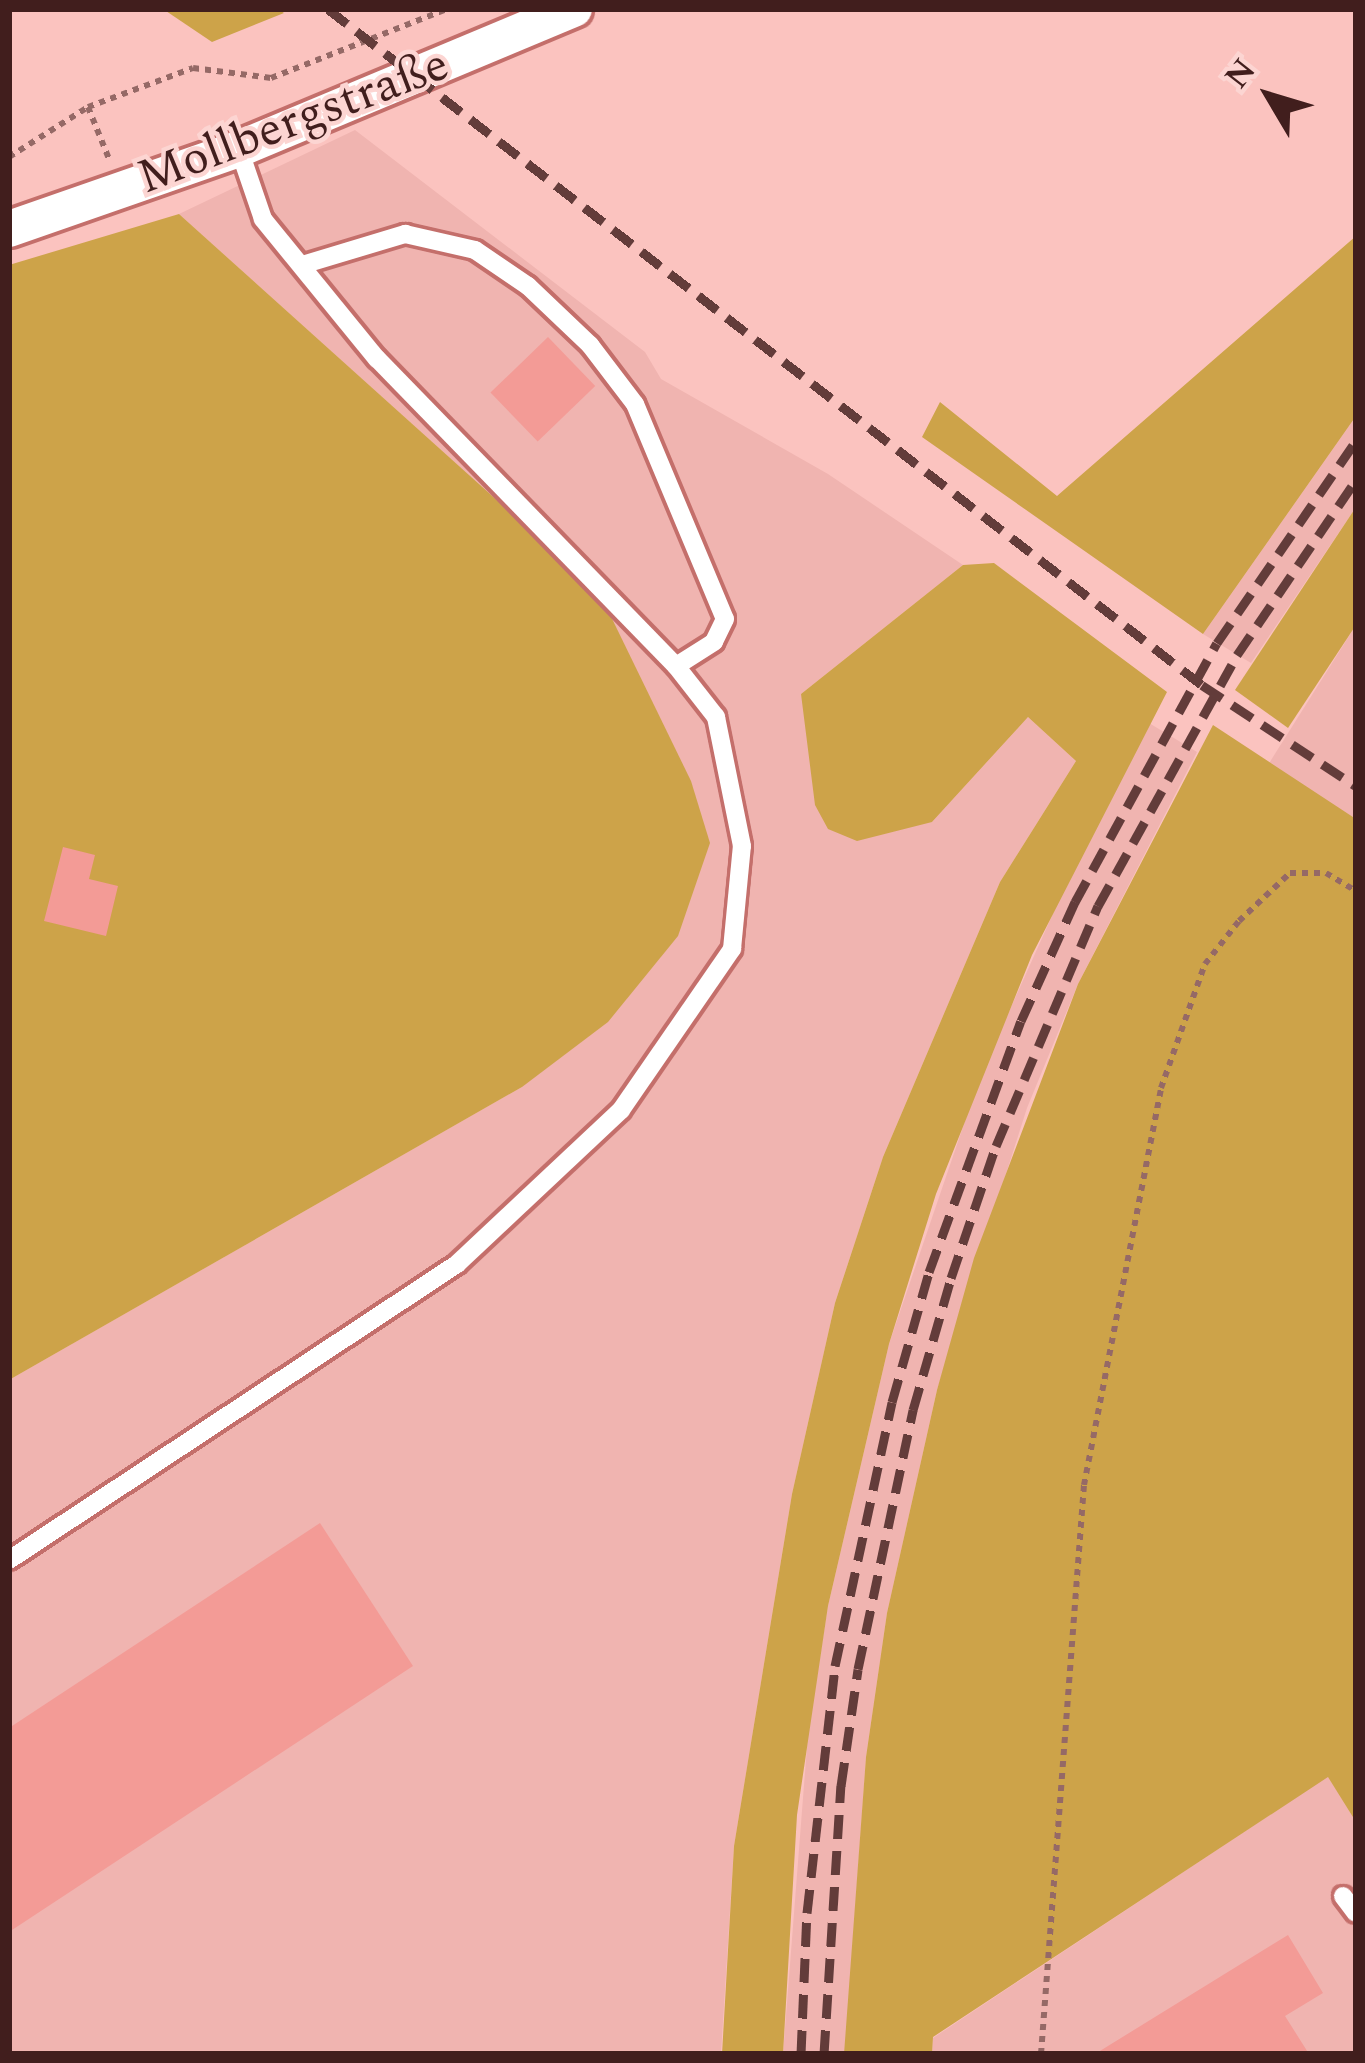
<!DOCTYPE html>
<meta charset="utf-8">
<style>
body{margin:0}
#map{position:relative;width:1365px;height:2063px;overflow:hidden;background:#fbc3bf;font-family:Spectral,serif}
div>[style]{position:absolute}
.built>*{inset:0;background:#f0b4b0}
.green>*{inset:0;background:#cda349}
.building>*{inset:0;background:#f39b96;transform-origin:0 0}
.path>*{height:6px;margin-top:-3px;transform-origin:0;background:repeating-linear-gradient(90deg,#956966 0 6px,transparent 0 12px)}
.roads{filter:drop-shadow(3px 0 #c46f6b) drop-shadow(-3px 0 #c46f6b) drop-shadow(0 3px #c46f6b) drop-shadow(0 -3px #c46f6b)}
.lane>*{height:18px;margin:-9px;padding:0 9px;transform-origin:9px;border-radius:9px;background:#fff}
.street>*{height:36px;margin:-18px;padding:0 18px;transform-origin:18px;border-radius:18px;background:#fff}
.rail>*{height:9px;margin-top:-4.5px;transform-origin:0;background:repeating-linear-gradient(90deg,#633c3a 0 24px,transparent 0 36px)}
span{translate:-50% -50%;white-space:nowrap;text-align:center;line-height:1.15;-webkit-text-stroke:9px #fcd5d2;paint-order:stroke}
.street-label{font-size:48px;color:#411e1d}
.frame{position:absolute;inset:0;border:12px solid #411e1d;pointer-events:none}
.north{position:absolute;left:1209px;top:36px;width:120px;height:120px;-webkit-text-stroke:9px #fcd5d2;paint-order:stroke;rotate:308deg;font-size:33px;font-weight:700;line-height:48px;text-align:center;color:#411e1d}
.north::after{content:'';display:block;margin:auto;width:42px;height:54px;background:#411e1d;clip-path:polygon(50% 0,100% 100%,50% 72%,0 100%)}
</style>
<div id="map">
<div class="built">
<i style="clip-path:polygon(355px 130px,645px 352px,661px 379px,828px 474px,963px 565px,801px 694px,806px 708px,932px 822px,1028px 717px,1076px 761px,1000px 882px,883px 1157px,835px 1303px,792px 1494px,734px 1846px,721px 2054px,9px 2054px,9px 1380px,522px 1087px,599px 592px,179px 214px)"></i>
<i style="clip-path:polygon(1356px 416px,1356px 507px,1251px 663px,1203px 634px)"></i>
<i style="clip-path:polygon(1356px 625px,1356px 819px,1268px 765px)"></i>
<i style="clip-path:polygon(1149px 723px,1197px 752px,1078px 984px,1027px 1108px,937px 1390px,887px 1613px,866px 1757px,845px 2054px,783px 2054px,808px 1734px,828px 1606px,889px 1344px,981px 1074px,1078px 858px)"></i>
<i style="clip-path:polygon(1328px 1776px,1356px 1822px,1356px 2054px,932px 2054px,933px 2038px)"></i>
</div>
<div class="green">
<i style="clip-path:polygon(163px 9px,278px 9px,284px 13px,212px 42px)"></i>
<i style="clip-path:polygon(179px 214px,599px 592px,691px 781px,710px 843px,678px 936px,608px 1022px,522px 1087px,9px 1380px,9px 265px)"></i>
<i style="clip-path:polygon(1356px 236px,1356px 416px,1203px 634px,922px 437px,940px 402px,1057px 496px)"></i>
<i style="clip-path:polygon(1356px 507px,1356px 625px,1288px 728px,1235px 690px)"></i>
<i style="clip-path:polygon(994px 563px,1167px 692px,1032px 955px,936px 1194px,889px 1344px,828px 1606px,797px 1815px,783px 2054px,722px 2054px,734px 1846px,792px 1494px,835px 1303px,883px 1157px,1000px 882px,1076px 761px,1028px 717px,932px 822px,857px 841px,828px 829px,815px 805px,801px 694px,963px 565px)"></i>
<i style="clip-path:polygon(1213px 725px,1356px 819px,1356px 1822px,1328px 1777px,933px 2037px,932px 2054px,844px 2054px,866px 1757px,887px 1613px,937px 1390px,974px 1258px,1078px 984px)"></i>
</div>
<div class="building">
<i style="left:548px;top:337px;width:68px;height:80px;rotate:46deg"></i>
<i style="clip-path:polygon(63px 847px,95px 855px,89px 879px,118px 886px,106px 936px,44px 921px)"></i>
<i style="clip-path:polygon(320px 1523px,413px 1666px,9px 1932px,9px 1728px)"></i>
<i style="clip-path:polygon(1288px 1935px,1323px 1993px,1285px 2016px,1309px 2054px,1095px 2054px)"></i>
</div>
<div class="path">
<i style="left:88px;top:107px;width:56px;rotate:68deg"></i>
<i style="left:9px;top:157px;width:93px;rotate:-32.3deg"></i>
<i style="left:88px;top:107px;width:112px;rotate:-20.4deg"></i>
<i style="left:193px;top:68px;width:79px;rotate:7.3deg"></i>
<i style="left:271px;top:78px;width:189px;rotate:-21.4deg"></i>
<i style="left:1041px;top:2054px;width:571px;rotate:-85.68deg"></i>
<i style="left:1084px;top:1485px;width:404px;rotate:-79deg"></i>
<i style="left:1161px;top:1088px;width:132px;rotate:-70.5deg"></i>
<i style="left:1205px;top:964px;width:55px;rotate:-51.7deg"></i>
<i style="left:1239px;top:921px;width:70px;rotate:-43.3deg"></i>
<i style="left:1290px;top:873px;width:36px"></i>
<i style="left:1326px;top:873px;width:35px;rotate:31deg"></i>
</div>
<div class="roads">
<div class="lane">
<i style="left:302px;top:265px;width:108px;rotate:-16.8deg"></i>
<i style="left:405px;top:234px;width:72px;rotate:12.9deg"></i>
<i style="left:475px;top:250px;width:64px;rotate:34.2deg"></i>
<i style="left:528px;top:286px;width:86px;rotate:43.6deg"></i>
<i style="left:590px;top:345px;width:74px;rotate:52.7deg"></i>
<i style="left:635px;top:404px;width:233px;rotate:67.3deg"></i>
<i style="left:725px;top:619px;width:25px;rotate:116deg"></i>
<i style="left:714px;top:642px;width:45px;rotate:147.7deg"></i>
<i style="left:9px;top:1560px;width:537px;rotate:-33.45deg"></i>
<i style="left:457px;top:1264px;width:225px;rotate:-43.2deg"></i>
<i style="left:621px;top:1110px;width:196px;rotate:-55.4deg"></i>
<i style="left:732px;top:949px;width:103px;rotate:-84.5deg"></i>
<i style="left:742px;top:846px;width:132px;rotate:-101.4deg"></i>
<i style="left:716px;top:717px;width:65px;rotate:-128.1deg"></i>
<i style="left:676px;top:666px;width:429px;rotate:-134.2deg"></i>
<i style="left:377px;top:359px;width:181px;rotate:-129.2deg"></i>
<i style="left:263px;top:219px;width:74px;rotate:-108.9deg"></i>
<i style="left:1343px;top:1896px;width:21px;rotate:53deg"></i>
</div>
<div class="street">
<i style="left:9px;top:229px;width:244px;rotate:-19.2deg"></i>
<i style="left:239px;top:149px;width:363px;rotate:-22.7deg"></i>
</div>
</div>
<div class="rail">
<i style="left:328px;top:9px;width:1105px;rotate:37.72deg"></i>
<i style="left:1202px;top:685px;width:184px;rotate:33.3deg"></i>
<i style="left:801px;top:2054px;width:141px;rotate:-87.6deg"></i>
<i style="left:807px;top:1913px;width:249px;rotate:-83.5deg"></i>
<i style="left:835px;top:1666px;width:270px;rotate:-77.8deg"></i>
<i style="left:892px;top:1402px;width:135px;rotate:-74.1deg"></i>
<i style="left:929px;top:1272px;width:267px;rotate:-69.9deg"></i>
<i style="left:1021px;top:1021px;width:131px;rotate:-65.6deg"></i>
<i style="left:1075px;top:902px;width:295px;rotate:-61.3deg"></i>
<i style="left:1217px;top:643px;width:245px;rotate:-55.5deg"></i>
<i style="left:824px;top:2054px;width:269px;rotate:-86.4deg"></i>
<i style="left:841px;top:1786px;width:118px;rotate:-81.7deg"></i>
<i style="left:858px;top:1669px;width:265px;rotate:-78deg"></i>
<i style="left:913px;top:1410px;width:137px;rotate:-73.9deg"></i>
<i style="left:951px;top:1278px;width:139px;rotate:-71.2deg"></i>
<i style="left:996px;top:1146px;width:261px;rotate:-67deg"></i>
<i style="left:1098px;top:906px;width:287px;rotate:-61deg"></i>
<i style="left:1237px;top:655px;width:212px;rotate:-55.8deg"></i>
</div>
<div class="street-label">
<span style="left:293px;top:121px;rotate:-21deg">Mollbergstraße</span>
</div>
<div class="frame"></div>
<div class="north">N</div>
</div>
